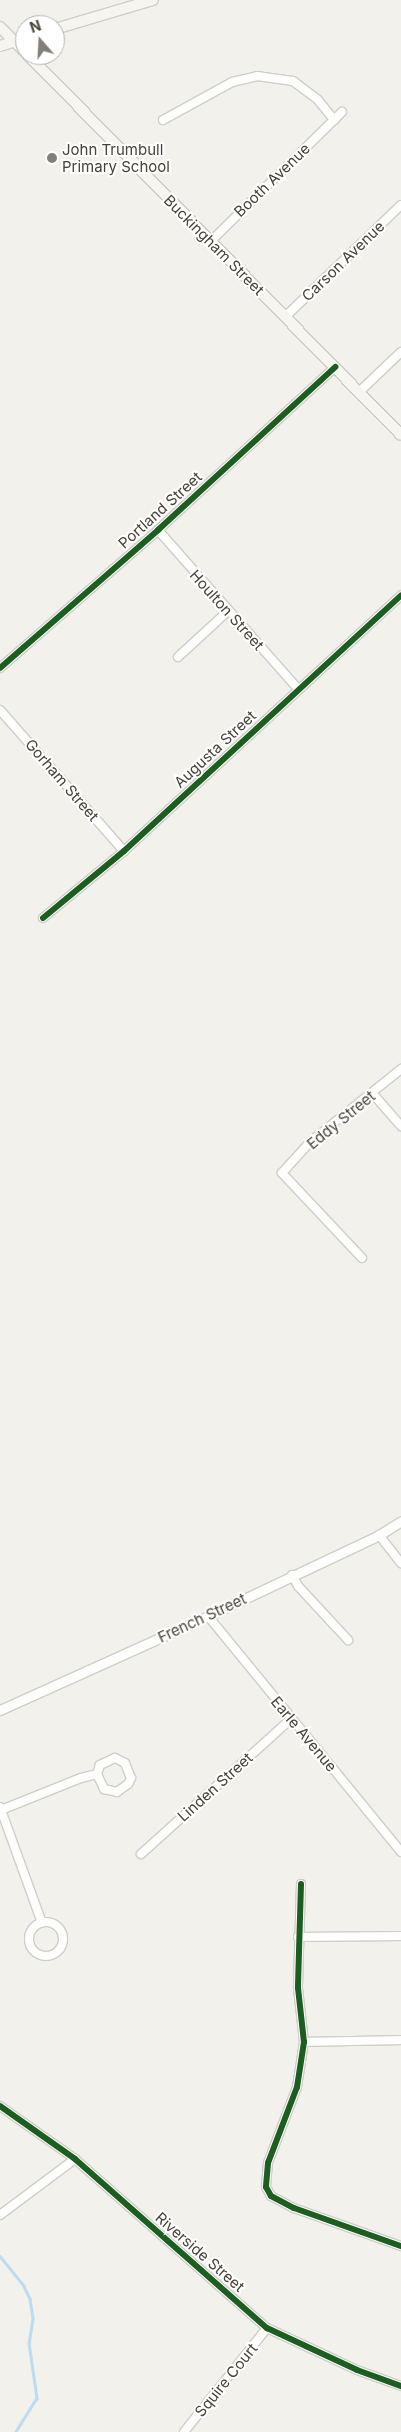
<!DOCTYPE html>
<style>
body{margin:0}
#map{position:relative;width:401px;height:2432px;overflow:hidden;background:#f2f1ec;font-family:Inter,sans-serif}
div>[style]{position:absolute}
.stream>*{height:2.5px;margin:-1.25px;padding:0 1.25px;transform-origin:1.25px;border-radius:1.25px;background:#bbdcf2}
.roads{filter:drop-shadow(1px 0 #d0cec9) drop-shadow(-1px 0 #d0cec9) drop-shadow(0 1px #d0cec9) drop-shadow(0 -1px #d0cec9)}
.minor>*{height:8px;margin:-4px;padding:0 4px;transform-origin:4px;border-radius:4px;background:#fdfdfc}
.minor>.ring{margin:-4px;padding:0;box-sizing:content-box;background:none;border:8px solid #fdfdfc;border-radius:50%}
.tertiary>*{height:9px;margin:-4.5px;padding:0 4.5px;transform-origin:4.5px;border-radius:4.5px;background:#fdfdfc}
.secondary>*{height:10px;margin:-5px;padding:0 5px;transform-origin:5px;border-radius:5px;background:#f7f5ef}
.cycleway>*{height:6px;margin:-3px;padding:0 3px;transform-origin:3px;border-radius:3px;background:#1b5e20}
.dots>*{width:14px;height:14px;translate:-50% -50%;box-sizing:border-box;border:2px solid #fff;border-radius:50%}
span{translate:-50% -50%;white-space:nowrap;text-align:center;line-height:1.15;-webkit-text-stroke:4px #fff;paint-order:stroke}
.poi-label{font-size:15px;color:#494237}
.left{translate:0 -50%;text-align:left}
.street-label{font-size:15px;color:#494237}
.north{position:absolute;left:15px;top:15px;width:50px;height:50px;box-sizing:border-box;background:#fff;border:1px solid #b6b3af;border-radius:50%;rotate:341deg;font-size:14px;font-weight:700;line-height:20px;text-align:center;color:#494237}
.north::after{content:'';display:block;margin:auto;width:18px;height:22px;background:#847f76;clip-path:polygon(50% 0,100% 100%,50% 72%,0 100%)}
</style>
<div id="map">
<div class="stream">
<i style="left:0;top:2256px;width:38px;rotate:51deg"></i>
<i style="left:24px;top:2286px;width:14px;rotate:65deg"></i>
<i style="left:30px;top:2299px;width:20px;rotate:81deg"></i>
<i style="left:33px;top:2319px;width:24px;rotate:99deg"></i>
<i style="left:29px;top:2343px;width:56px;rotate:81.7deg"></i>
<i style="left:37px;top:2398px;width:40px;rotate:122deg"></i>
</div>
<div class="roads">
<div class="minor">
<i style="left:163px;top:120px;width:79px;rotate:-28.8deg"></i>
<i style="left:232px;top:82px;width:26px;rotate:-13deg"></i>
<i style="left:257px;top:76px;width:36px;rotate:8deg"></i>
<i style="left:293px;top:81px;width:31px;rotate:37deg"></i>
<i style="left:318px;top:100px;width:26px;rotate:51deg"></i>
<i style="left:211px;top:241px;width:184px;rotate:-44.6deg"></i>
<i style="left:285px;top:317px;width:161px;rotate:-44deg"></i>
<i style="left:359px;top:392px;width:58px;rotate:-43.6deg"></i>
<i style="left:158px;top:530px;width:212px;rotate:48.6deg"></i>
<i style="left:178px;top:657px;width:67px;rotate:-42.6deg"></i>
<i style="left:0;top:668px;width:210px;rotate:-41.1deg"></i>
<i style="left:158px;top:530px;width:241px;rotate:-42.6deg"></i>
<i style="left:0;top:710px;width:188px;rotate:48.7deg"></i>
<i style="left:43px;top:918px;width:105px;rotate:-39.6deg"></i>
<i style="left:124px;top:851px;width:377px;rotate:-42.7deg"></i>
<i style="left:373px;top:1094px;width:43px;rotate:48.8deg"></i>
<i style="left:362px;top:1258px;width:117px;rotate:-133.3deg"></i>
<i style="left:282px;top:1173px;width:42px;rotate:-47.9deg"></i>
<i style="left:310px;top:1142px;width:117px;rotate:-38.7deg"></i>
<i style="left:379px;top:1535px;width:36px;rotate:52deg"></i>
<i style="left:292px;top:1575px;width:13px;rotate:61deg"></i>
<i style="left:298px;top:1586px;width:74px;rotate:47.2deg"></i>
<i style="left:208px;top:1616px;width:305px;rotate:50.7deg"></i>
<i style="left:0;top:1807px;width:123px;rotate:70.1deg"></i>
<i style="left:1px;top:1810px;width:86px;rotate:-21.8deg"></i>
<i style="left:81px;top:1778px;width:16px;rotate:-14deg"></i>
<i style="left:97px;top:1774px;width:17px;rotate:65deg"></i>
<i style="left:104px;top:1789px;width:13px;rotate:13deg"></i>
<i style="left:117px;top:1792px;width:14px;rotate:-36deg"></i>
<i style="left:128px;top:1784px;width:7px;rotate:-63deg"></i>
<i style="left:131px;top:1778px;width:16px;rotate:-112deg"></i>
<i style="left:125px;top:1763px;width:11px;rotate:-153deg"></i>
<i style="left:115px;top:1758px;width:17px;rotate:155deg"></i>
<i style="left:100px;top:1765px;width:9px;rotate:108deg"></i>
<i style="left:141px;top:1854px;width:200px;rotate:-42deg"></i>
<i style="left:301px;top:1884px;width:104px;rotate:91.7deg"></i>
<i style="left:298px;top:1988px;width:54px;rotate:83.7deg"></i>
<i style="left:304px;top:2042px;width:46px;rotate:98.8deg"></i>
<i style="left:297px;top:2087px;width:81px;rotate:110.9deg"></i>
<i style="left:268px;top:2163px;width:24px;rotate:95deg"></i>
<i style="left:266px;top:2187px;width:10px;rotate:61deg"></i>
<i style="left:271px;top:2196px;width:26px;rotate:28deg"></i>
<i style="left:294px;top:2208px;width:114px;rotate:19.6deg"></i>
<i class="ring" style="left:29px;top:1922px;width:26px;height:26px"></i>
<i style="left:298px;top:1937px;width:103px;rotate:-0.6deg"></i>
<i style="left:304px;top:2042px;width:97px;rotate:-1.2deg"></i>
<i style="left:0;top:2106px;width:92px;rotate:35.2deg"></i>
<i style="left:75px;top:2159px;width:256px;rotate:41.4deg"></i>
<i style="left:267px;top:2328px;width:99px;rotate:25deg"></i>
<i style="left:357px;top:2370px;width:47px;rotate:20deg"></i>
<i style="left:0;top:2215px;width:94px;rotate:-36.7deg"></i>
<i style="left:184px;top:2432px;width:133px;rotate:-51.4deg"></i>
</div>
<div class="tertiary">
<i style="left:0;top:1710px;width:228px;rotate:-24.3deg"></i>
<i style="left:208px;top:1616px;width:189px;rotate:-25.3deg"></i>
<i style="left:379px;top:1535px;width:26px;rotate:-32deg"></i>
</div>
<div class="secondary">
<i style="left:0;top:27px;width:35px;rotate:45deg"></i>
<i style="left:55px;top:29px;width:102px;rotate:-16.5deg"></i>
<i style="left:0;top:46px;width:26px;rotate:-18deg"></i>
<i style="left:28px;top:55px;width:532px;rotate:45.53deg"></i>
</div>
</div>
<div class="cycleway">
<i style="left:0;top:668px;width:210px;rotate:-41.1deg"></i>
<i style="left:158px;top:530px;width:241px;rotate:-42.6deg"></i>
<i style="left:43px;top:918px;width:105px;rotate:-39.6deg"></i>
<i style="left:124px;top:851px;width:377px;rotate:-42.7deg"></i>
<i style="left:301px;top:1884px;width:104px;rotate:91.7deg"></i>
<i style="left:298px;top:1988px;width:54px;rotate:83.7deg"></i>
<i style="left:304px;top:2042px;width:46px;rotate:98.8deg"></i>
<i style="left:297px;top:2087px;width:81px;rotate:110.9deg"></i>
<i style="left:268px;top:2163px;width:24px;rotate:95deg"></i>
<i style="left:266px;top:2187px;width:10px;rotate:61deg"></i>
<i style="left:271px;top:2196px;width:26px;rotate:28deg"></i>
<i style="left:294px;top:2208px;width:114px;rotate:19.6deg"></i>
<i style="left:0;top:2106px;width:92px;rotate:35.2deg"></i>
<i style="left:75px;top:2159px;width:256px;rotate:41.4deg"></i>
<i style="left:267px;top:2328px;width:99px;rotate:25deg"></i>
<i style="left:357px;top:2370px;width:47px;rotate:20deg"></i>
</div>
<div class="dots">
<i style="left:52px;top:158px;background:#847f76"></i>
</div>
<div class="poi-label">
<span class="left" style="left:62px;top:158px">John Trumbull<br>Primary School</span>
</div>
<div class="street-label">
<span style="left:272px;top:180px;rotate:-44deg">Booth Avenue</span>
<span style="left:214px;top:245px;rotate:45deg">Buckingham Street</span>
<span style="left:343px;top:261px;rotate:-44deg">Carson Avenue</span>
<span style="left:160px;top:510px;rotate:-42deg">Portland Street</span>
<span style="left:227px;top:610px;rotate:48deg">Houlton Street</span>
<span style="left:215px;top:749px;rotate:-43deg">Augusta Street</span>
<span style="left:62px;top:780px;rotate:49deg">Gorham Street</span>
<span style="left:341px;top:1120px;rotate:-39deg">Eddy Street</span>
<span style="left:202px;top:1618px;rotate:-25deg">French Street</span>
<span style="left:304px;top:1734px;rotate:50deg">Earle Avenue</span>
<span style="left:215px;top:1787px;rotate:-42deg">Linden Street</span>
<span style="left:200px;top:2252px;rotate:41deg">Riverside Street</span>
<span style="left:226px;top:2380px;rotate:-51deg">Squire Court</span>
</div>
<div class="north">N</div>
</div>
